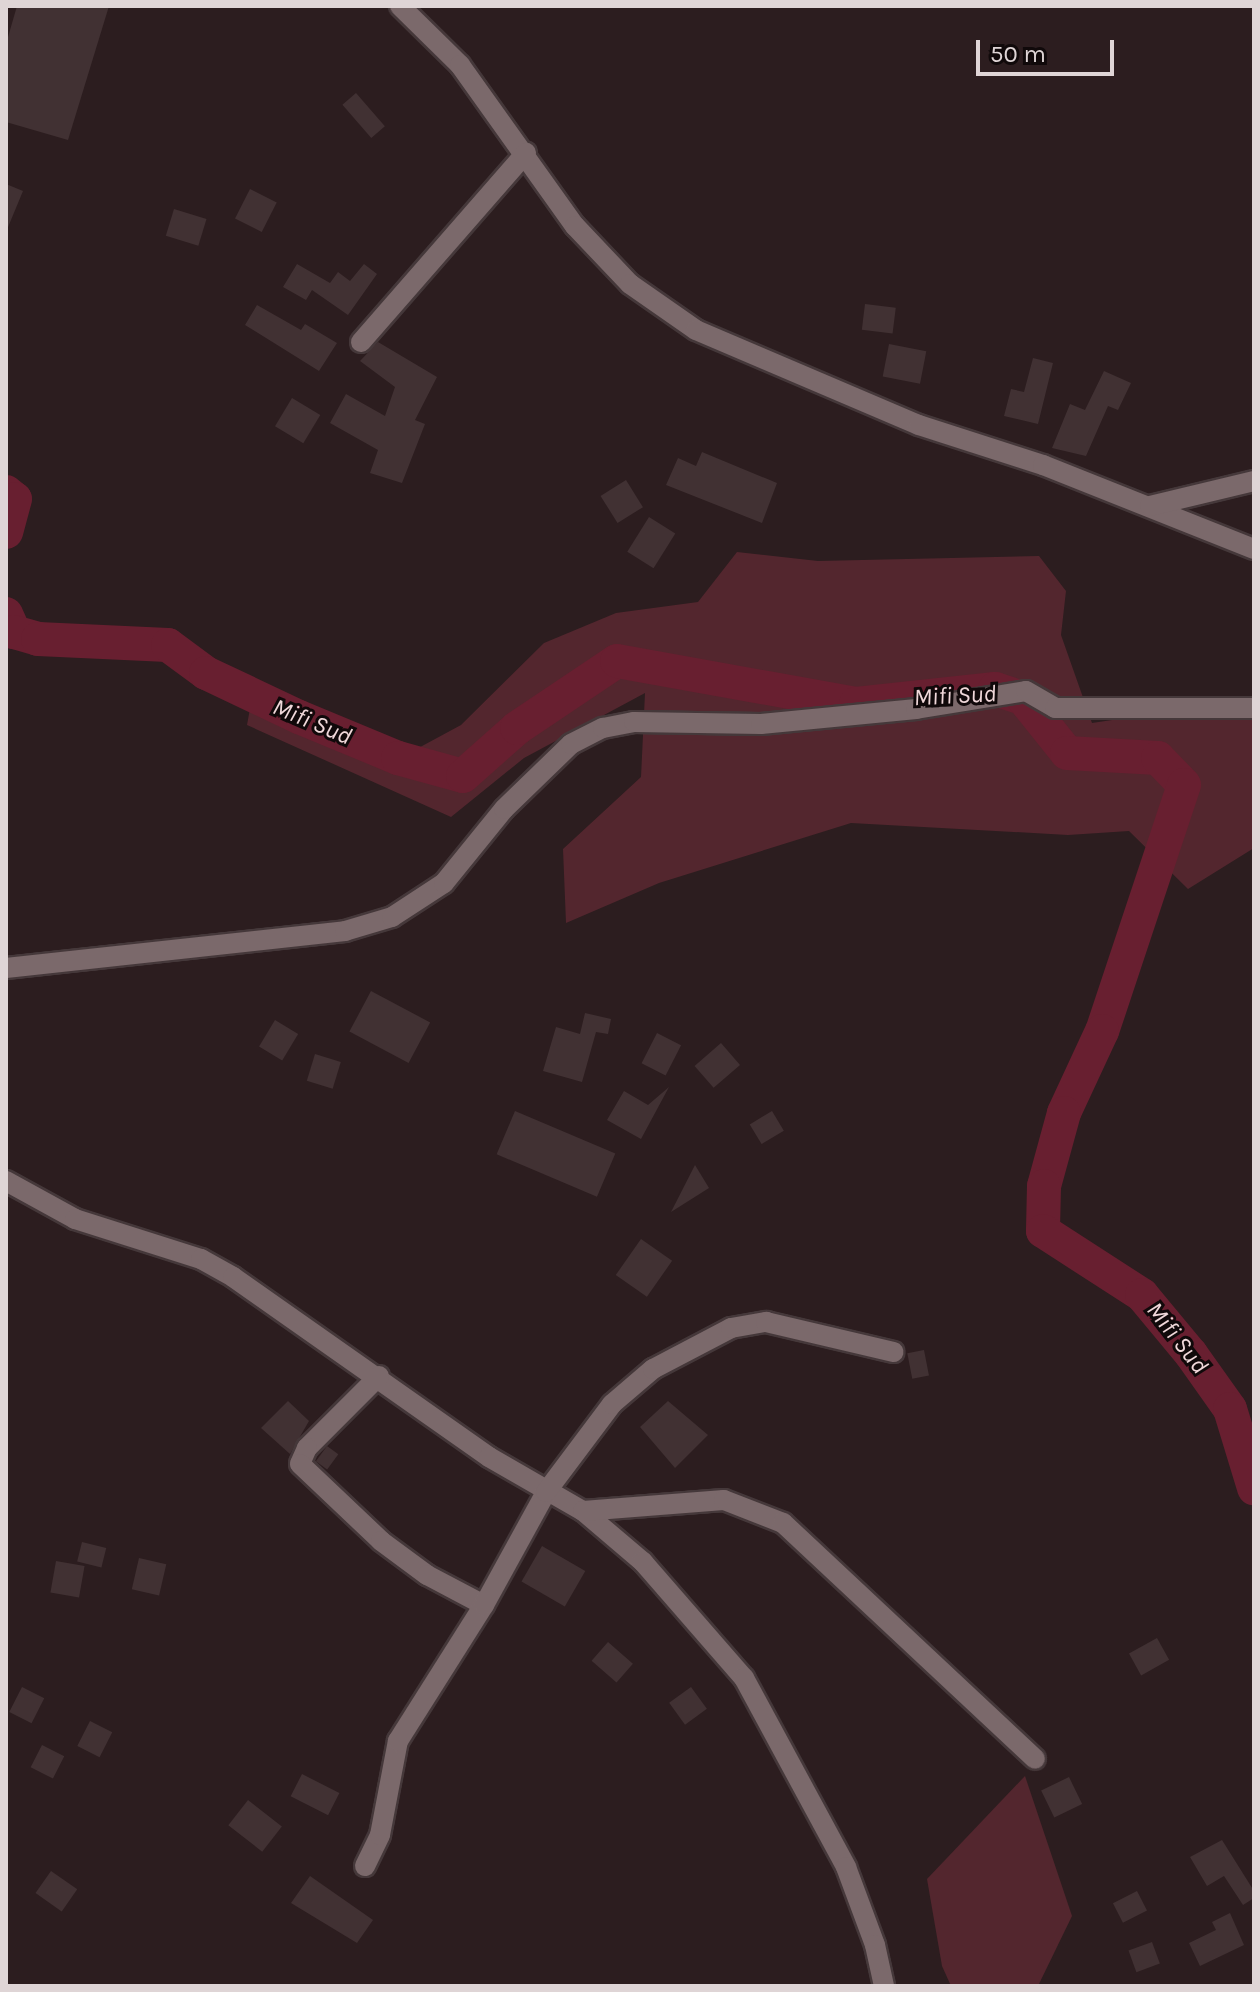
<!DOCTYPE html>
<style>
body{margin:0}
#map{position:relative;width:1260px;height:1992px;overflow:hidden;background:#2c1d1f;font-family:Karla,sans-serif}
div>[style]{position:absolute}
.green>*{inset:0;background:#53262e}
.river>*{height:34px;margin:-17px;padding:0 17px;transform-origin:17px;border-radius:17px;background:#681f30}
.building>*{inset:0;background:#413133;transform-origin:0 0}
.roads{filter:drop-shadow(2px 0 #45383a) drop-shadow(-2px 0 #45383a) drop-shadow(0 2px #45383a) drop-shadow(0 -2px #45383a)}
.minor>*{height:20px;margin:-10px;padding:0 10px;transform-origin:10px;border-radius:10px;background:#7b696b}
.tertiary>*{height:20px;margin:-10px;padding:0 10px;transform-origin:10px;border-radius:10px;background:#7b696b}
span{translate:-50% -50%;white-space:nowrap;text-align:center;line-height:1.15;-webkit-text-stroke:6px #10090a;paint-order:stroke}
.water-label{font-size:24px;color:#f0d8da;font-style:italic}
.frame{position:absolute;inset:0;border:8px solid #dfd5d6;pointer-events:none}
.scale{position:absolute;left:976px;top:40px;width:138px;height:36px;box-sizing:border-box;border:4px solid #dfd5d6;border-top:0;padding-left:10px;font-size:24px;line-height:28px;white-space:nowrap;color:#dfd5d6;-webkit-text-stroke:6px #10090a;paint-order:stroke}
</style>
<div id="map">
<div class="green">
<i style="clip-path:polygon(737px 552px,818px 561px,1039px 556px,1066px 591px,1061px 635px,1092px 723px,1186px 709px,1254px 717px,1254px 848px,1188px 889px,1129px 831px,1068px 835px,851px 823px,659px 883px,566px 923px,563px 849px,641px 777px,645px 693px,524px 758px,451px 817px,247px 725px,255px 681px,411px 752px,461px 725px,544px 643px,616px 613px,698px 602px)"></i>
<i style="clip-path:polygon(1025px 1776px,1072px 1916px,1038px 1986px,951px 1986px,942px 1966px,927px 1879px)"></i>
</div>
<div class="river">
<i style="left:6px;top:492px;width:11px;rotate:38deg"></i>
<i style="left:15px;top:499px;width:34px;rotate:105deg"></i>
<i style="left:6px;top:614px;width:20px;rotate:66deg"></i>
<i style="left:14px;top:632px;width:25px;rotate:16deg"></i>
<i style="left:38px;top:639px;width:130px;rotate:2.6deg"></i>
<i style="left:168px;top:645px;width:47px;rotate:36.4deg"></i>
<i style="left:206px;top:673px;width:103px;rotate:25.3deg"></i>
<i style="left:299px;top:717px;width:107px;rotate:22.5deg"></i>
<i style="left:398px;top:758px;width:67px;rotate:15.5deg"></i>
<i style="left:463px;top:776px;width:72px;rotate:-41.6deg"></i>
<i style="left:517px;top:728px;width:120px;rotate:-33.8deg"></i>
<i style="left:617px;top:661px;width:243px;rotate:10.2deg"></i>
<i style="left:856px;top:704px;width:140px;rotate:-6.2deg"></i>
<i style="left:995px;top:689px;width:29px;rotate:18deg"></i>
<i style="left:1023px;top:698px;width:70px;rotate:51.3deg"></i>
<i style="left:1067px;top:753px;width:91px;rotate:3.1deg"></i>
<i style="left:1158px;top:758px;width:37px;rotate:46deg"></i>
<i style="left:1184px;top:785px;width:259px;rotate:108.4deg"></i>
<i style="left:1102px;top:1031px;width:90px;rotate:114.9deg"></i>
<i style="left:1064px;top:1113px;width:76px;rotate:105.3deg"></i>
<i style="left:1044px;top:1186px;width:45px;rotate:91.3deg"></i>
<i style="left:1043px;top:1231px;width:118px;rotate:32.9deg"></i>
<i style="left:1142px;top:1295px;width:77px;rotate:50.3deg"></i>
<i style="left:1191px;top:1354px;width:67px;rotate:54.7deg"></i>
<i style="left:1230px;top:1409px;width:83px;rotate:73.1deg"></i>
</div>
<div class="building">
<i style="clip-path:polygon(17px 6px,109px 6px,68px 140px,6px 122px,6px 44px)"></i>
<i style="left:356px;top:93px;width:44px;height:18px;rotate:49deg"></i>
<i style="clip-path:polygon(6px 184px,23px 191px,6px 232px)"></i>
<i style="left:250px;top:189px;width:30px;height:33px;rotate:27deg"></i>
<i style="left:174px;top:209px;width:34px;height:28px;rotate:17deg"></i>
<i style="clip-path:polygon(297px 264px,330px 283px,338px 272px,350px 281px,364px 264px,377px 274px,348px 315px,312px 290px,306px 300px,283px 287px)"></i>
<i style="left:865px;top:304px;width:31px;height:26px;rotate:7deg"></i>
<i style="clip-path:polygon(257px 305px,301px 330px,305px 324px,337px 343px,319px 371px,245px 325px)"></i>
<i style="clip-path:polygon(378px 342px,437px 377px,415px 420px,425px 424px,402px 483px,370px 473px,378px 450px,330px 423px,346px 394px,385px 416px,395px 387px,360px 361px)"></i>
<i style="left:889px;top:344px;width:38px;height:33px;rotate:11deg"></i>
<i style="clip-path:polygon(1033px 358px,1053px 363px,1038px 424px,1004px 416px,1011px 389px,1024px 392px)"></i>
<i style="clip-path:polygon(1104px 371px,1131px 383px,1118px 410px,1108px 406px,1086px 456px,1052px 448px,1070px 404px,1085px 410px)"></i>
<i style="left:292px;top:398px;width:33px;height:33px;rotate:31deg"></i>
<i style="clip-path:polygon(702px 452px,777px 483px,762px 523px,666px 485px,678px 458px,696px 466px)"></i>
<i style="left:626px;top:480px;width:32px;height:30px;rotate:58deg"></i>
<i style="left:649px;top:517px;width:31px;height:41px;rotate:32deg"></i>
<i style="left:371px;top:991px;width:67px;height:46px;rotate:28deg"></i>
<i style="clip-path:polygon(585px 1013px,611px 1019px,608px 1034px,596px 1032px,582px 1082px,543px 1071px,556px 1027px,580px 1034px)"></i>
<i style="left:275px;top:1020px;width:27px;height:31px;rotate:31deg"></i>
<i style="left:657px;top:1033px;width:27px;height:34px;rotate:27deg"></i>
<i style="left:721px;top:1043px;width:29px;height:35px;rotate:49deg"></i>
<i style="left:315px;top:1054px;width:27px;height:28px;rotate:17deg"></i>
<i style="clip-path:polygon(669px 1087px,641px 1139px,607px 1120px,624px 1091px,648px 1105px)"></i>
<i style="left:515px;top:1111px;width:109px;height:47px;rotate:23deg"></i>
<i style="left:772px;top:1111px;width:23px;height:26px;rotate:59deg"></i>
<i style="clip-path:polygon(695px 1165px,709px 1188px,671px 1212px)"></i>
<i style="left:641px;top:1239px;width:38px;height:44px;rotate:35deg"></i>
<i style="left:924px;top:1350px;width:26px;height:17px;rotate:79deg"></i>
<i style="clip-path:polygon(288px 1401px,309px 1421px,290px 1454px,261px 1428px)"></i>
<i style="clip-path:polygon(668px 1401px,708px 1435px,675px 1468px,640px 1427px)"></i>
<i style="left:327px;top:1446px;width:14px;height:19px;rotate:36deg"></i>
<i style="left:82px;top:1542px;width:25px;height:20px;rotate:14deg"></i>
<i style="left:542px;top:1546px;width:50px;height:41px;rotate:30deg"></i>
<i style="left:139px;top:1558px;width:28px;height:32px;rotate:13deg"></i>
<i style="left:56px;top:1561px;width:29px;height:32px;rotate:10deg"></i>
<i style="left:1157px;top:1638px;width:25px;height:32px;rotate:61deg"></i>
<i style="left:608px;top:1642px;width:33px;height:25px;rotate:41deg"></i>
<i style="left:22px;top:1687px;width:25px;height:28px;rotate:27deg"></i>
<i style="left:691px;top:1687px;width:27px;height:27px;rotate:54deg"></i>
<i style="left:90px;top:1721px;width:25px;height:28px;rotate:27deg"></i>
<i style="left:42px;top:1745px;width:25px;height:25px;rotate:27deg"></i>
<i style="left:302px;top:1774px;width:42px;height:25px;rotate:27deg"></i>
<i style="left:1069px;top:1777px;width:30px;height:31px;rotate:64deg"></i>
<i style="left:248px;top:1800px;width:43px;height:32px;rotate:38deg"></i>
<i style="clip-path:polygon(1222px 1840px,1254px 1891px,1254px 1898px,1243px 1905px,1224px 1876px,1207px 1886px,1190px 1857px)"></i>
<i style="left:51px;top:1871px;width:32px;height:27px;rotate:35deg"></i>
<i style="clip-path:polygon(310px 1876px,373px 1920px,357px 1943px,291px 1903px)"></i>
<i style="left:1137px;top:1891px;width:22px;height:27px;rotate:63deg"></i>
<i style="clip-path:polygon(1230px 1913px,1244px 1945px,1200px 1966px,1189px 1943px,1216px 1930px,1212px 1922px)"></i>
<i style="left:1152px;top:1942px;width:23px;height:25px;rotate:70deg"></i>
</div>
<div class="roads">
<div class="minor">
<i style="left:400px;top:6px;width:84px;rotate:44.5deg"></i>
<i style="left:460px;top:65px;width:198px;rotate:54.5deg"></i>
<i style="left:575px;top:226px;width:80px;rotate:46.5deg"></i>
<i style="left:630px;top:284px;width:80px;rotate:34.9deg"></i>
<i style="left:696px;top:330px;width:242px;rotate:23.1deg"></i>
<i style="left:919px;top:425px;width:130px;rotate:17.9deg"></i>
<i style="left:1043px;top:465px;width:227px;rotate:21.7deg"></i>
<i style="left:361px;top:342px;width:251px;rotate:-48.9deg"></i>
<i style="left:1150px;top:506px;width:107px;rotate:-13.5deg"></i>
<i style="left:6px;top:1181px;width:79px;rotate:28.8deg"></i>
<i style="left:75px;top:1219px;width:132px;rotate:17.6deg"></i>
<i style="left:201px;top:1259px;width:37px;rotate:29deg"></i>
<i style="left:233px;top:1277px;width:313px;rotate:35.1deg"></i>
<i style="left:489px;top:1457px;width:108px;rotate:29.9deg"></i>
<i style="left:583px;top:1511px;width:79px;rotate:40.4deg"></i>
<i style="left:643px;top:1562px;width:154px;rotate:49deg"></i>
<i style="left:744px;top:1678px;width:215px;rotate:61.6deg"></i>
<i style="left:846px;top:1867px;width:83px;rotate:69.6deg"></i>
<i style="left:875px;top:1945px;width:42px;rotate:77.6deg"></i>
<i style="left:379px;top:1376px;width:102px;rotate:135deg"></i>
<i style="left:307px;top:1448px;width:17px;rotate:114deg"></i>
<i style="left:300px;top:1464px;width:112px;rotate:43.5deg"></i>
<i style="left:381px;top:1541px;width:57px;rotate:36.5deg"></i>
<i style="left:427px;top:1575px;width:64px;rotate:27.8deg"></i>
<i style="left:583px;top:1511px;width:141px;rotate:-4.5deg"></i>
<i style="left:724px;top:1500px;width:63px;rotate:21.3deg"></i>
<i style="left:783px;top:1523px;width:345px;rotate:43.1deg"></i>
<i style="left:365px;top:1866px;width:34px;rotate:-64deg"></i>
<i style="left:380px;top:1835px;width:96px;rotate:-79.2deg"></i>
<i style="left:398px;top:1741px;width:161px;rotate:-57.7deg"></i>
<i style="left:484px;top:1605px;width:129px;rotate:-61.2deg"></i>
<i style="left:546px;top:1492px;width:110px;rotate:-53.1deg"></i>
<i style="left:612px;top:1404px;width:54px;rotate:-40.5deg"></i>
<i style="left:653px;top:1369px;width:88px;rotate:-27.7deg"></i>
<i style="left:731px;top:1328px;width:36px;rotate:-10deg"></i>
<i style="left:766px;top:1322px;width:131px;rotate:13.2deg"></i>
</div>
<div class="tertiary">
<i style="left:6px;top:968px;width:341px;rotate:-6.2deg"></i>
<i style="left:345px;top:931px;width:49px;rotate:-16.6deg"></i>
<i style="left:392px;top:917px;width:62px;rotate:-33.2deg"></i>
<i style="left:444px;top:883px;width:95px;rotate:-51deg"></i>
<i style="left:504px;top:809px;width:93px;rotate:-44.1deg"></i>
<i style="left:571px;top:744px;width:36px;rotate:-27deg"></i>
<i style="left:603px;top:728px;width:32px;rotate:-11deg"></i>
<i style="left:634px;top:722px;width:127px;rotate:0.9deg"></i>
<i style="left:761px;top:724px;width:156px;rotate:-5.5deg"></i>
<i style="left:916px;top:709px;width:111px;rotate:-9.3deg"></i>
<i style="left:1026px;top:691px;width:34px;rotate:30deg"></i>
<i style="left:1055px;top:708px;width:199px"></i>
</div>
</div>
<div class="water-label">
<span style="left:955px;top:696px;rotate:-3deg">Mifi Sud</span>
<span style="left:312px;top:722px;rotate:23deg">Mifi Sud</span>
<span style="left:1177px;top:1338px;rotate:52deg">Mifi Sud</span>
</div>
<div class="frame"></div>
<div class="scale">50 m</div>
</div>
